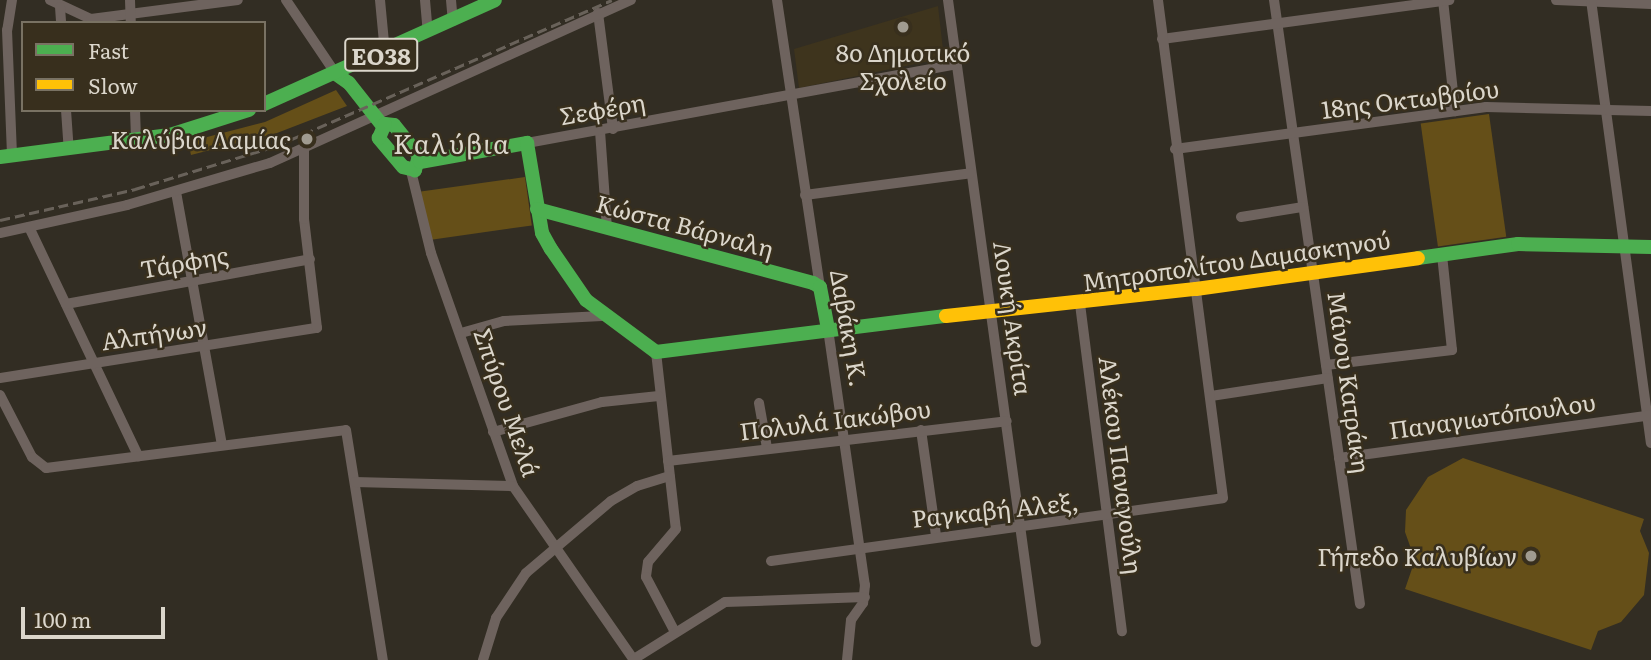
<!DOCTYPE html>
<meta charset="utf-8">
<style>
body{margin:0}
#map{position:relative;width:1651px;height:660px;overflow:hidden;background:#322d23;font-family:Literata,serif}
div>[style]{position:absolute}
.built>*{inset:0;background:#3e341d}
.green>*{inset:0;background:#654f18;transform-origin:0 0}
.street>*{height:10px;margin:-5px;padding:0 5px;transform-origin:5px;border-radius:5px;background:#6e635e}
.fast>*{height:14px;margin:-7px;padding:0 7px;transform-origin:7px;border-radius:7px;background:#4caf50}
.slow>*{height:14px;margin:-7px;padding:0 7px;transform-origin:7px;border-radius:7px;background:#ffc107}
.rail>*{height:2.5px;margin-top:-1.25px;transform-origin:0;background:repeating-linear-gradient(90deg,#69625a 0 10px,transparent 0 15px)}
.dots>*{width:19px;height:19px;translate:-50% -50%;box-sizing:border-box;border:4px solid #382f1d;border-radius:50%}
span{translate:-50% -50%;white-space:nowrap;text-align:center;line-height:1.15;-webkit-text-stroke:5px #382f1d;paint-order:stroke}
.shield-label span{padding:2px 5px;background:#382f1d;border:2px solid;border-radius:5px;-webkit-text-stroke-width:0}
.shield-label{font-size:23px;color:#dbd6cb;font-weight:700}
.poi-label{font-size:24px;color:#dbd6cb}
.right{translate:-100% -50%;text-align:right}
.street-label{font-size:24px;color:#dbd6cb}
.neighbourhood-label{font-size:26px;color:#dbd6cb;letter-spacing:2px}
.legend{position:absolute;left:21px;top:21px;width:245px;height:91px;box-sizing:border-box;background:#382f1d;border:2px solid #797263;margin:0;padding:9px 12px;list-style:none;font-size:21px;color:#dbd6cb}
.legend li{display:flex;align-items:center;gap:14px;height:35px}
.legend b{width:35px;border:2px solid #797263}
.scale{position:absolute;left:21px;top:607px;width:144px;height:32px;box-sizing:border-box;border:4px solid #dbd6cb;border-top:0;padding-left:9px;font-size:21px;line-height:24px;white-space:nowrap;color:#dbd6cb;-webkit-text-stroke:5px #382f1d;paint-order:stroke}
</style>
<div id="map">
<div class="built">
<i style="clip-path:polygon(938px 6px,944px 58px,799px 88px,794px 49px)"></i>
</div>
<div class="green">
<i style="clip-path:polygon(336px 90px,347px 106px,277px 133px,191px 155px,188px 142px,265px 122px)"></i>
<i style="left:1489px;top:114px;width:124px;height:69px;rotate:82deg"></i>
<i style="left:525px;top:177px;width:49px;height:105px;rotate:82deg"></i>
<i style="clip-path:polygon(1463px 458px,1644px 519px,1640px 531px,1649px 553px,1644px 595px,1621px 622px,1598px 631px,1591px 650px,1405px 589px,1415px 560px,1405px 532px,1406px 510px,1428px 477px)"></i>
</div>
<div class="street">
<i style="left:12px;top:0;width:30px;rotate:99deg"></i>
<i style="left:7px;top:30px;width:126px;rotate:87.7deg"></i>
<i style="left:50px;top:0;width:45px;rotate:24.9deg"></i>
<i style="left:91px;top:19px;width:148px;rotate:-7.4deg"></i>
<i style="left:130px;top:0;width:23px;rotate:88deg"></i>
<i style="left:286px;top:0;width:89px;rotate:56deg"></i>
<i style="left:380px;top:0;width:53px;rotate:84.6deg"></i>
<i style="left:425px;top:0;width:32px;rotate:85deg"></i>
<i style="left:451px;top:0;width:21px;rotate:85deg"></i>
<i style="left:777px;top:0;width:290px;rotate:81.5deg"></i>
<i style="left:948px;top:0;width:648px;rotate:82.2deg"></i>
<i style="left:1274px;top:0;width:610px;rotate:81.9deg"></i>
<i style="left:1443px;top:0;width:112px;rotate:83.8deg"></i>
<i style="left:1556px;top:0;width:95px;rotate:2.4deg"></i>
<i style="left:1591px;top:0;width:447px;rotate:82.3deg"></i>
<i style="left:60px;top:7px;width:16px;rotate:86deg"></i>
<i style="left:598px;top:13px;width:117px;rotate:82.6deg"></i>
<i style="left:1162px;top:39px;width:290px;rotate:-7.7deg"></i>
<i style="left:66px;top:110px;width:39px;rotate:86deg"></i>
<i style="left:135px;top:110px;width:30px;rotate:88deg"></i>
<i style="left:600px;top:131px;width:97px;rotate:85.9deg"></i>
<i style="left:527px;top:143px;width:436px;rotate:-10.4deg"></i>
<i style="left:1175px;top:149px;width:314px;rotate:-7.7deg"></i>
<i style="left:1486px;top:107px;width:165px;rotate:1.4deg"></i>
<i style="left:411px;top:171px;width:84px;rotate:76.3deg"></i>
<i style="left:431px;top:253px;width:247px;rotate:70.6deg"></i>
<i style="left:513px;top:486px;width:212px;rotate:55.2deg"></i>
<i style="left:176px;top:192px;width:256px;rotate:79.7deg"></i>
<i style="left:805px;top:195px;width:167px;rotate:-7.5deg"></i>
<i style="left:1241px;top:217px;width:63px;rotate:-9.2deg"></i>
<i style="left:29px;top:227px;width:254px;rotate:64.5deg"></i>
<i style="left:0;top:233px;width:130px;rotate:-12.4deg"></i>
<i style="left:127px;top:205px;width:149px;rotate:-16.4deg"></i>
<i style="left:270px;top:163px;width:396px;rotate:-24.3deg"></i>
<i style="left:66px;top:304px;width:248px;rotate:-10.4deg"></i>
<i style="left:1080px;top:304px;width:330px;rotate:82.7deg"></i>
<i style="left:828px;top:329px;width:259px;rotate:81.8deg"></i>
<i style="left:865px;top:585px;width:18px;rotate:96deg"></i>
<i style="left:863px;top:603px;width:21px;rotate:125deg"></i>
<i style="left:851px;top:620px;width:40px;rotate:95.7deg"></i>
<i style="left:461px;top:333px;width:45px;rotate:-15.6deg"></i>
<i style="left:504px;top:321px;width:98px;rotate:-2.9deg"></i>
<i style="left:656px;top:352px;width:178px;rotate:83.6deg"></i>
<i style="left:676px;top:529px;width:43px;rotate:130.3deg"></i>
<i style="left:648px;top:562px;width:15px;rotate:98deg"></i>
<i style="left:646px;top:577px;width:62px;rotate:62.2deg"></i>
<i style="left:1326px;top:365px;width:127px;rotate:-6.8deg"></i>
<i style="left:1452px;top:350px;width:96px;rotate:-96deg"></i>
<i style="left:0;top:378px;width:321px;rotate:-9deg"></i>
<i style="left:317px;top:328px;width:110px;rotate:-96.8deg"></i>
<i style="left:304px;top:219px;width:70px;rotate:-90deg"></i>
<i style="left:0;top:395px;width:70px;rotate:62.7deg"></i>
<i style="left:32px;top:457px;width:18px;rotate:38deg"></i>
<i style="left:46px;top:468px;width:302px;rotate:-7.2deg"></i>
<i style="left:346px;top:430px;width:233px;rotate:80.9deg"></i>
<i style="left:1211px;top:396px;width:118px;rotate:-8.7deg"></i>
<i style="left:759px;top:403px;width:46px;rotate:79.9deg"></i>
<i style="left:921px;top:430px;width:107px;rotate:81.9deg"></i>
<i style="left:493px;top:432px;width:113px;rotate:-15.4deg"></i>
<i style="left:602px;top:402px;width:57px;rotate:-6deg"></i>
<i style="left:1339px;top:458px;width:315px;rotate:-7.8deg"></i>
<i style="left:668px;top:461px;width:341px;rotate:-6.7deg"></i>
<i style="left:355px;top:482px;width:158px;rotate:1.5deg"></i>
<i style="left:771px;top:561px;width:456px;rotate:-7.9deg"></i>
<i style="left:1223px;top:498px;width:502px;rotate:-97.44deg"></i>
<i style="left:634px;top:659px;width:107px;rotate:-32.1deg"></i>
<i style="left:725px;top:602px;width:140px;rotate:-2deg"></i>
<i style="left:483px;top:660px;width:44px;rotate:-72.8deg"></i>
<i style="left:496px;top:618px;width:54px;rotate:-56.3deg"></i>
<i style="left:526px;top:573px;width:111px;rotate:-40.3deg"></i>
<i style="left:611px;top:501px;width:30px;rotate:-30deg"></i>
<i style="left:637px;top:486px;width:34px;rotate:-17deg"></i>
</div>
<div class="fast">
<i style="left:336px;top:74px;width:16px;rotate:35deg"></i>
<i style="left:349px;top:83px;width:53px;rotate:51.8deg"></i>
<i style="left:264px;top:104px;width:253px;rotate:-24.2deg"></i>
<i style="left:385px;top:124px;width:9px;rotate:6deg"></i>
<i style="left:394px;top:125px;width:40px;rotate:51deg"></i>
<i style="left:419px;top:156px;width:15px;rotate:106deg"></i>
<i style="left:415px;top:170px;width:12px;rotate:-166deg"></i>
<i style="left:403px;top:167px;width:38px;rotate:-130deg"></i>
<i style="left:379px;top:138px;width:15px;rotate:-67deg"></i>
<i style="left:0;top:157px;width:171px;rotate:-7.4deg"></i>
<i style="left:170px;top:135px;width:83px;rotate:-17.6deg"></i>
<i style="left:420px;top:162px;width:109px;rotate:-10.1deg"></i>
<i style="left:527px;top:143px;width:91px;rotate:80.5deg"></i>
<i style="left:542px;top:233px;width:18px;rotate:61deg"></i>
<i style="left:551px;top:249px;width:62px;rotate:55.5deg"></i>
<i style="left:586px;top:300px;width:87px;rotate:36.6deg"></i>
<i style="left:656px;top:352px;width:292px;rotate:-7.1deg"></i>
<i style="left:537px;top:209px;width:286px;rotate:15deg"></i>
<i style="left:813px;top:283px;width:8px;rotate:30deg"></i>
<i style="left:820px;top:287px;width:43px;rotate:79.2deg"></i>
<i style="left:1418px;top:258px;width:101px;rotate:-8deg"></i>
<i style="left:1518px;top:244px;width:133px;rotate:1.3deg"></i>
</div>
<div class="slow">
<i style="left:946px;top:316px;width:251px;rotate:-6.2deg"></i>
<i style="left:1196px;top:289px;width:224px;rotate:-7.9deg"></i>
</div>
<div class="rail">
<i style="left:0;top:220px;width:139px;rotate:-12.9deg"></i>
<i style="left:135px;top:189px;width:147px;rotate:-17deg"></i>
<i style="left:276px;top:146px;width:366px;rotate:-23.5deg"></i>
</div>
<div class="dots">
<i style="left:903px;top:27px;background:#a09b90"></i>
<i style="left:307px;top:139px;background:#a09b90"></i>
<i style="left:1531px;top:556px;background:#a09b90"></i>
</div>
<div class="shield-label">
<span style="left:381px;top:55px">ΕΟ38</span>
</div>
<div class="poi-label">
<span style="left:903px;top:66px">8ο Δημοτικό<br>Σχολείο</span>
<span class="right" style="left:291px;top:139px">Καλύβια Λαμίας</span>
<span class="right" style="left:1517px;top:556px">Γήπεδο Καλυβίων</span>
</div>
<div class="street-label">
<span style="left:1410px;top:98px;rotate:-7deg">18ης Οκτωβρίου</span>
<span style="left:602px;top:108px;rotate:-10deg">Σεφέρη</span>
<span style="left:685px;top:225px;rotate:15deg">Κώστα Βάρναλη</span>
<span style="left:1236px;top:260px;rotate:-8deg">Μητροπολίτου Δαμασκηνού</span>
<span style="left:184px;top:261px;rotate:-10deg">Τάρφης</span>
<span style="left:1014px;top:318px;rotate:82deg">Λουκή Ακρίτα</span>
<span style="left:850px;top:328px;rotate:80deg">Δαβάκη Κ.</span>
<span style="left:154px;top:333px;rotate:-8deg">Αλπήνων</span>
<span style="left:1350px;top:382px;rotate:82deg">Μάνου Κατράκη</span>
<span style="left:508px;top:402px;rotate:71deg">Σπύρου Μελά</span>
<span style="left:1492px;top:415px;rotate:-8deg">Παναγιωτόπουλου</span>
<span style="left:835px;top:419px;rotate:-7deg">Πολυλά Ιακώβου</span>
<span style="left:1122px;top:465px;rotate:83deg">Αλέκου Παναγούλη</span>
<span style="left:995px;top:509px;rotate:-6deg">Ραγκαβή Αλεξ,</span>
</div>
<div class="neighbourhood-label">
<span style="left:452px;top:143px">Καλύβια</span>
</div>
<ul class="legend">
<li><b style="height:9px;background:#4caf50"></b>Fast</li>
<li><b style="height:9px;background:#ffc107"></b>Slow</li>
</ul>
<div class="scale">100 m</div>
</div>
